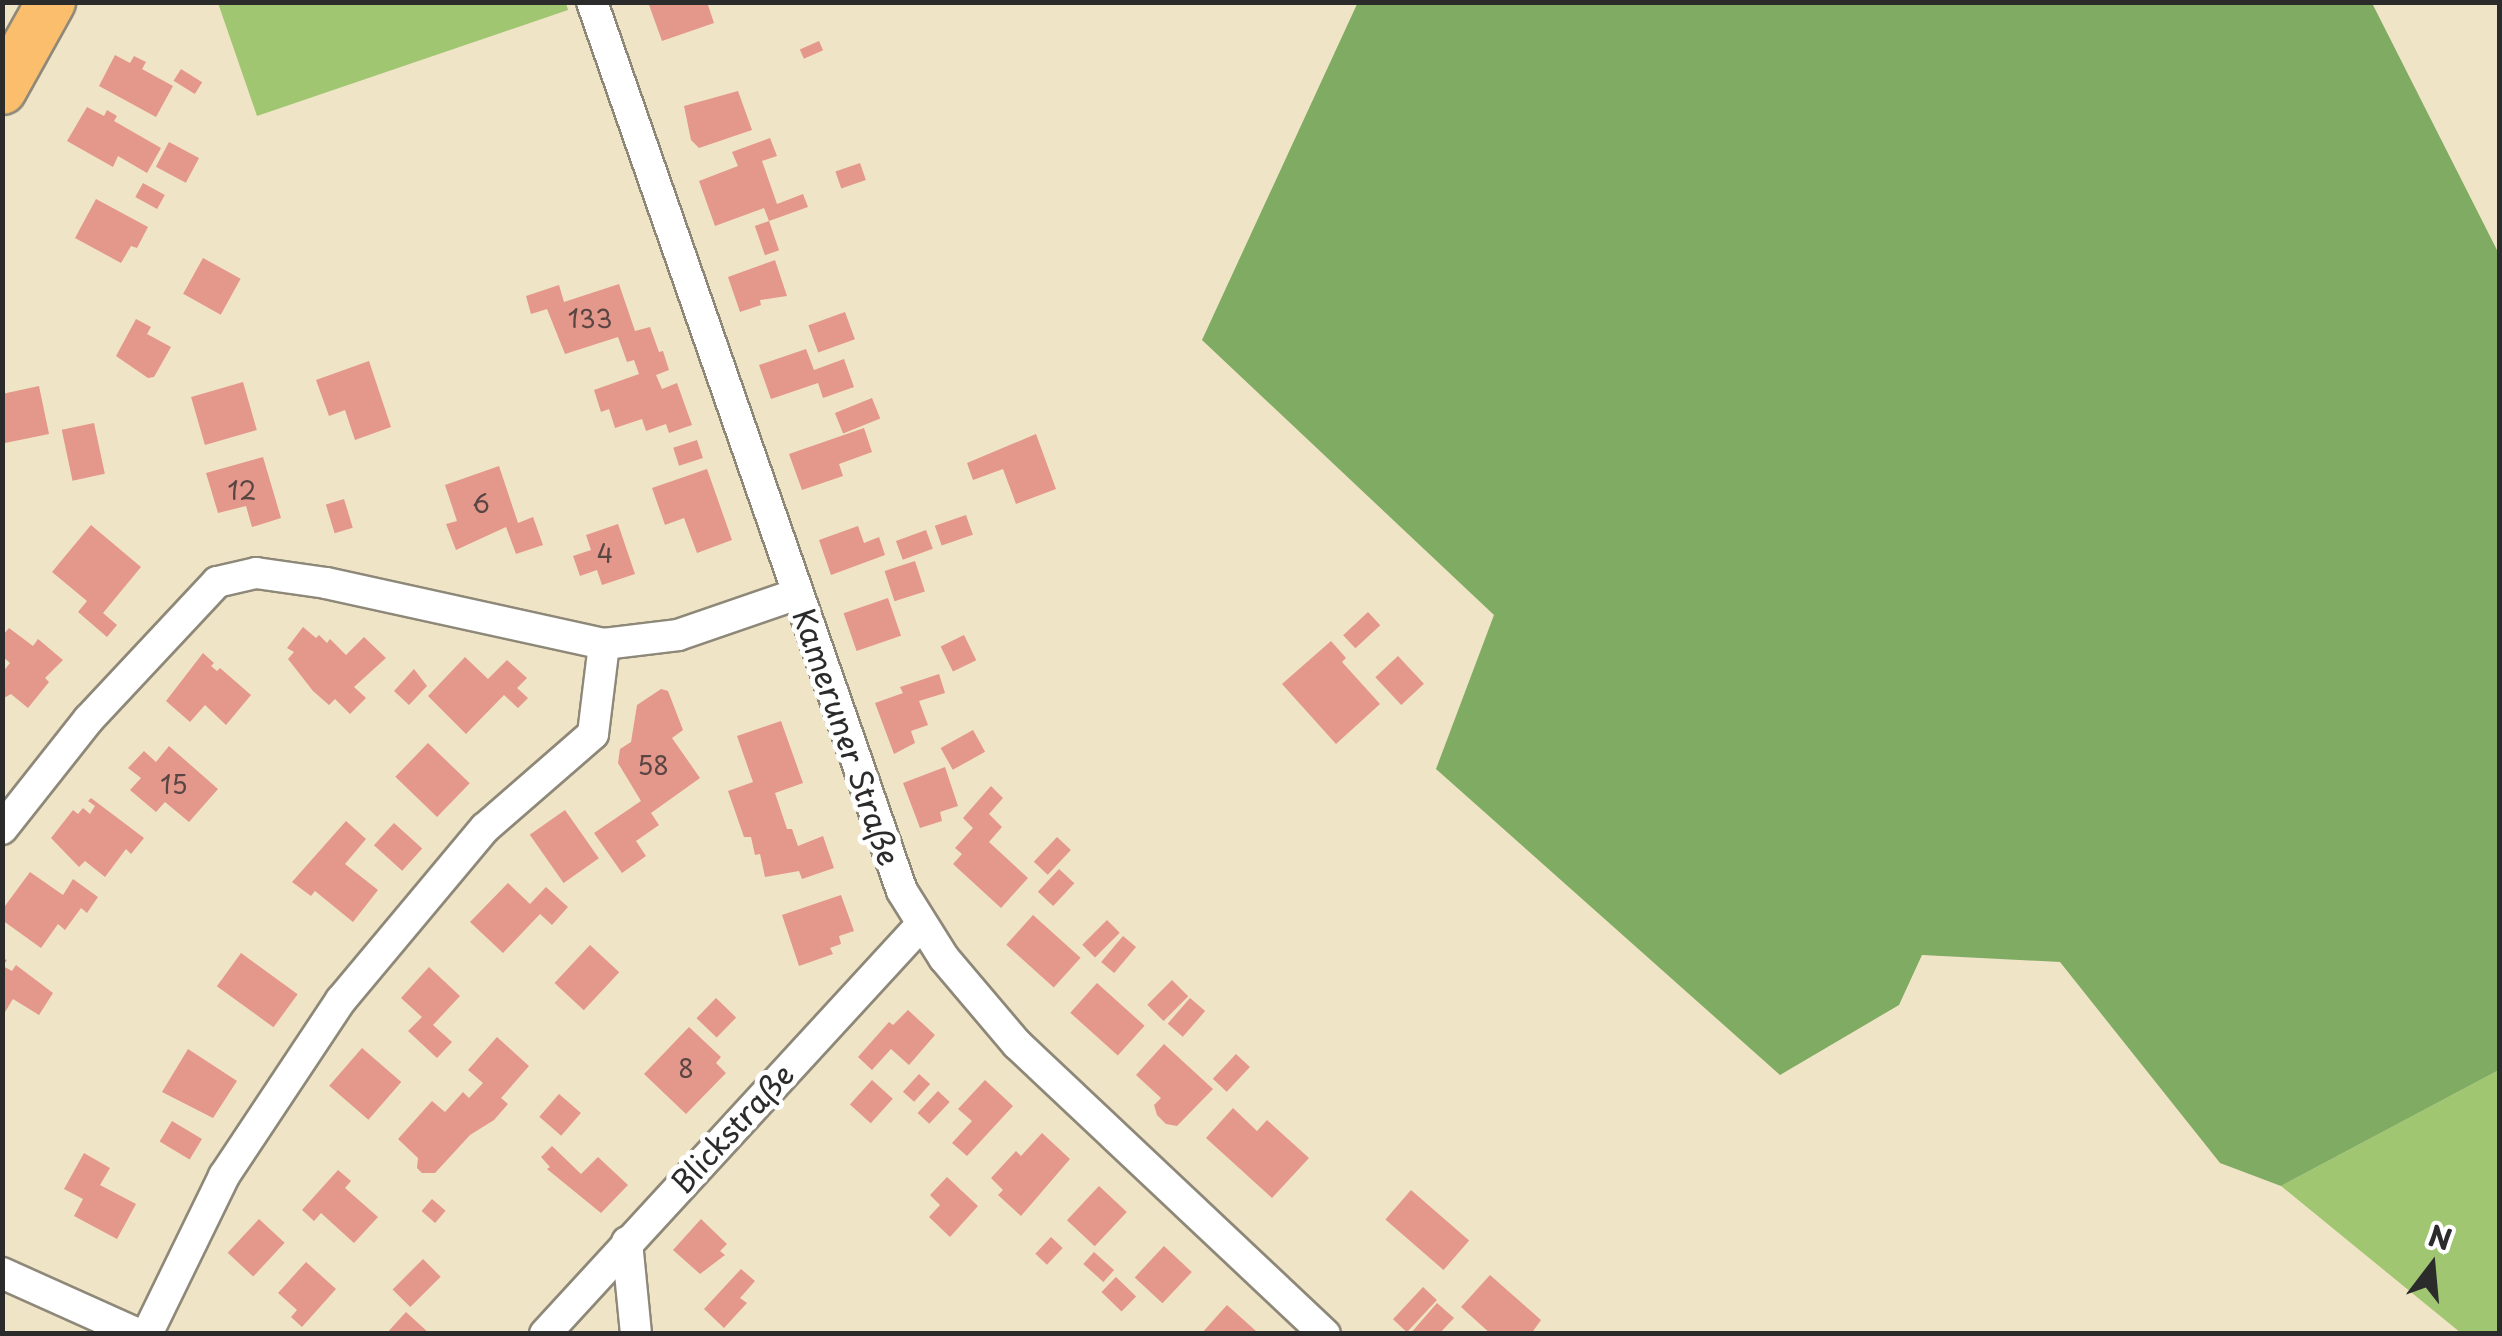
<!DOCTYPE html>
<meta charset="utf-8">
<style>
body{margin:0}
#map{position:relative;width:2502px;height:1336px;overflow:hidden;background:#f0e4c7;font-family:"Playpen Sans",sans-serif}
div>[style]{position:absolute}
.green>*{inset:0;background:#a0c671}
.forest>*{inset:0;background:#80ab63}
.building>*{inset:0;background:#e4978b;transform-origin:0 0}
.roads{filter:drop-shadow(2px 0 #8e8879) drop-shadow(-2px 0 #8e8879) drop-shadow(0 2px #8e8879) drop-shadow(0 -2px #8e8879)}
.minor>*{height:30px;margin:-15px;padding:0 15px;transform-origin:15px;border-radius:15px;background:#fff}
.primary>*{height:48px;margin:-24px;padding:0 24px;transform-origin:24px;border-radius:24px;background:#fabe6d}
span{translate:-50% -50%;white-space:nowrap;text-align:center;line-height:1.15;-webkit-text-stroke:10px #fff;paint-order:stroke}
.number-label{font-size:25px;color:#594643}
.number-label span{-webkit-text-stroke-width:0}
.street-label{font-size:30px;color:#2b2b2b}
.frame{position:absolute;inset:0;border:5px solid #2b2b2b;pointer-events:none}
.north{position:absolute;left:2382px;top:1216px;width:100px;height:100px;-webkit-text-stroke:8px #fff;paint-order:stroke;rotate:16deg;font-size:28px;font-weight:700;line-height:40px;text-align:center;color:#2b2b2b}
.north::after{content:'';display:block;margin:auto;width:35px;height:45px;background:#2b2b2b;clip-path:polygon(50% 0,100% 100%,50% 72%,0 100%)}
</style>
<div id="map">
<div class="green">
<i style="clip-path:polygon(566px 3px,568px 10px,257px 116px,218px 3px)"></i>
<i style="clip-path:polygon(2499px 1070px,2499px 1333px,2461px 1333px,2281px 1186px)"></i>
</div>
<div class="forest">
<i style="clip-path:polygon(1358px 2px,2372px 3px,2499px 254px,2499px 1070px,2281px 1186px,2220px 1163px,2060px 962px,1922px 955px,1899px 1005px,1780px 1075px,1436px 769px,1494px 615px,1202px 340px)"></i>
</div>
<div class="building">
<i style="clip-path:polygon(648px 2px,707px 2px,714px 23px,662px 41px)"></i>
<i style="left:819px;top:41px;width:10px;height:21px;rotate:66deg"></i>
<i style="clip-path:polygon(115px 55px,130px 63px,134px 56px,146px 62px,142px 69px,173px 86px,156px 117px,99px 86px)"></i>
<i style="left:181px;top:69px;width:25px;height:14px;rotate:32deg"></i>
<i style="clip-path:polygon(738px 91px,752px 130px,699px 148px,691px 140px,684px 106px)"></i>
<i style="clip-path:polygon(87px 107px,104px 116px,107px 110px,117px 116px,114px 121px,161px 148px,147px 173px,118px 156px,113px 167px,67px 141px)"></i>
<i style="clip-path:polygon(770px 138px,777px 156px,762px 161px,777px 204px,803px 194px,808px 207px,769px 221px,764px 208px,715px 226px,699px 181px,738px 166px,732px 152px)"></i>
<i style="left:169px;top:142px;width:34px;height:28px;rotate:28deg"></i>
<i style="left:860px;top:163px;width:18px;height:26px;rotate:71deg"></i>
<i style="left:143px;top:183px;width:25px;height:16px;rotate:29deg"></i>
<i style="clip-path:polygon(96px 199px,148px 227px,137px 248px,131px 246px,121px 263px,75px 238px)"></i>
<i style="left:769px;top:221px;width:31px;height:15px;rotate:71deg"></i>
<i style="left:203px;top:258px;width:43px;height:41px;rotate:29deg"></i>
<i style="clip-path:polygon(775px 260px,787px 296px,760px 300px,761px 305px,740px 312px,728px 277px)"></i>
<i style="clip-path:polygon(619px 284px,635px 331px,650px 327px,659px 352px,663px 351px,669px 370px,656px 375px,662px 389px,677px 383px,692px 425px,669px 433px,666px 424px,646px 431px,642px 419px,615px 428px,609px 409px,601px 412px,594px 390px,639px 374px,634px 360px,627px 362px,618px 337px,565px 354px,547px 309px,531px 314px,526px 296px,559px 285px,564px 302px)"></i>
<i style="left:845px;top:312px;width:29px;height:39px;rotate:70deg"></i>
<i style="clip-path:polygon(136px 319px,151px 327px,147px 334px,171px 347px,154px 377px,148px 378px,116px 356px)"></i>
<i style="clip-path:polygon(806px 349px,814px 370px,844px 359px,854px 387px,823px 398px,818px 383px,771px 399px,759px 365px)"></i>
<i style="clip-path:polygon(369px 361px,391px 427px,355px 440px,345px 410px,329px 416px,316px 380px)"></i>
<i style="left:243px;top:382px;width:50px;height:54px;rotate:74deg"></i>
<i style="clip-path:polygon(39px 386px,49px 434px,5px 443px,2px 450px,2px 394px)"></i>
<i style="left:872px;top:398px;width:22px;height:40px;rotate:68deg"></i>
<i style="left:94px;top:423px;width:52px;height:33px;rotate:78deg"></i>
<i style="clip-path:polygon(864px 428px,872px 452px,839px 464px,843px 476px,802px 490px,789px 454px)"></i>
<i style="clip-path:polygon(1036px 434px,1056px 489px,1016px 504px,1003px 469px,973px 480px,967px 463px)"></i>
<i style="left:697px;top:440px;width:19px;height:25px;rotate:72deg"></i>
<i style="clip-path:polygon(263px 457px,281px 518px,252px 527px,246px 506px,218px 513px,206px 473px)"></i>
<i style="clip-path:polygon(499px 466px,518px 523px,533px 517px,543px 545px,516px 554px,506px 527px,456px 550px,446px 524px,457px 521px,445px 485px)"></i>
<i style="clip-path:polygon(707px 469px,732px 540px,697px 553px,684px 518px,665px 525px,652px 488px)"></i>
<i style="left:344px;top:499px;width:30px;height:19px;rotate:73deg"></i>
<i style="left:966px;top:515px;width:21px;height:33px;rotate:71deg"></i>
<i style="clip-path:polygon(618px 524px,635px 574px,602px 585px,597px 570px,580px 576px,573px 556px,591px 550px,586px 535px)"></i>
<i style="clip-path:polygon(91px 525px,141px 567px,103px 613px,117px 625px,107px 637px,78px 612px,87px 601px,52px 572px)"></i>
<i style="clip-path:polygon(858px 526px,864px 543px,879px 537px,885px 555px,831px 575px,819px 540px)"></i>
<i style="left:926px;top:530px;width:20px;height:32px;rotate:70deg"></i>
<i style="left:915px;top:561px;width:32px;height:32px;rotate:72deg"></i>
<i style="left:888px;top:598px;width:40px;height:47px;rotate:71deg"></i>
<i style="left:1368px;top:612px;width:18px;height:34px;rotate:47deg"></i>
<i style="clip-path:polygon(303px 627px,316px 638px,319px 635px,327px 643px,330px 639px,346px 655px,364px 637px,386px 658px,354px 687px,366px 698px,350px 714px,335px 699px,329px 705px,313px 691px,288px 659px,294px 652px,287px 648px)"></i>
<i style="clip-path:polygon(9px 628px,33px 646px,38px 639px,63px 660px,45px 678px,49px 682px,28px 708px,11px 694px,2px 699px,2px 673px,10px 663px,2px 656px,2px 636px)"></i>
<i style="left:964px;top:635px;width:28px;height:26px;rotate:64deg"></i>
<i style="clip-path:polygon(1331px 641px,1346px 658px,1342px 662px,1380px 704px,1336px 744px,1282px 684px)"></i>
<i style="clip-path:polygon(203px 653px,214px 663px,211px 666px,217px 671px,220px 668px,251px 695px,226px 725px,205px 705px,190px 722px,166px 701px)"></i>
<i style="left:1398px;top:656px;width:38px;height:31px;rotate:47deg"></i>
<i style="clip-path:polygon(465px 657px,488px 679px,507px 660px,527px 678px,517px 688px,528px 698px,518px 708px,504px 695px,466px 734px,428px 696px)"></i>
<i style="clip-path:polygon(414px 669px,427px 686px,409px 705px,394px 691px)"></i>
<i style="clip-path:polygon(939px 674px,945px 693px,919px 701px,928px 725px,911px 731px,915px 743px,894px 754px,875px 703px,903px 693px,900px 687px)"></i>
<i style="clip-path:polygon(661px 689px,668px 691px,683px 730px,672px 738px,700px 778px,651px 813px,659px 825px,636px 841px,646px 856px,622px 873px,594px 833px,641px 801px,618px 763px,620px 749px,631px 742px,637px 705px)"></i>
<i style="clip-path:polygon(781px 721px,803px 783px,775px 793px,787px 829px,792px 829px,798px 846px,823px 836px,834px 868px,802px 879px,799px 871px,765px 877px,760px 854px,755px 855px,751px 837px,744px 837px,728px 791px,753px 782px,737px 736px)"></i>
<i style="left:973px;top:730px;width:25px;height:37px;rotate:61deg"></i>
<i style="left:428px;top:743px;width:58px;height:47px;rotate:44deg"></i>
<i style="clip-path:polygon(169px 746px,218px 789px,189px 822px,165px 802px,156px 812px,130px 790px,141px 778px,128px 768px,144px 751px,156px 762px)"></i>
<i style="clip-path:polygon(945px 767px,958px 806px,940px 812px,942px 821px,920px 828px,903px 783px)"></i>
<i style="clip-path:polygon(991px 786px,1003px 798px,989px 814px,1002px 827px,989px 842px,1028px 878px,1001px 908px,953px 864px,962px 854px,955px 848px,973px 828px,963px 818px)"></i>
<i style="clip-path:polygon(91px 798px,144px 838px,131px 854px,126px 849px,105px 877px,85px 861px,79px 867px,51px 838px,73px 810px,78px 814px,83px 808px,90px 814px,95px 806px,88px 801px)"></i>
<i style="left:565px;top:810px;width:59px;height:43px;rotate:55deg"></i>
<i style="clip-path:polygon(346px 821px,366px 839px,345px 864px,378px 890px,353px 922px,315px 891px,311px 896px,292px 882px)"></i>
<i style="left:394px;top:823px;width:38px;height:30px;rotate:42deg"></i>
<i style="left:1057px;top:837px;width:19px;height:34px;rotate:43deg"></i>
<i style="left:1059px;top:869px;width:21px;height:31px;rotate:43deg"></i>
<i style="clip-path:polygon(30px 872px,63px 895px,73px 879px,98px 897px,87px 913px,81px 908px,65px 930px,58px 924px,41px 948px,2px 920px,2px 910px)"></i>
<i style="clip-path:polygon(508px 883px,530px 904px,546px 887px,568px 907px,552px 925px,540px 914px,503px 953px,470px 922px)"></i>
<i style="clip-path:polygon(841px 895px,854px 931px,839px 936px,841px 944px,830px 948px,833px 954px,799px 966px,782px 915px)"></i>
<i style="left:1033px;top:915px;width:64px;height:40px;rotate:42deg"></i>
<i style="left:1107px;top:920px;width:18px;height:35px;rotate:45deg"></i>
<i style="left:1123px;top:936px;width:17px;height:34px;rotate:40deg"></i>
<i style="left:590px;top:945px;width:40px;height:52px;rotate:43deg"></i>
<i style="left:241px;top:953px;width:70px;height:41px;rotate:36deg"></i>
<i style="clip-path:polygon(2px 958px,7px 960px,3px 966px,12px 971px,16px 965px,53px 993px,39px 1015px,13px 999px,2px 1017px)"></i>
<i style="clip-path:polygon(429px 967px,460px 996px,433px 1025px,452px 1042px,437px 1058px,408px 1031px,422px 1017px,401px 998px)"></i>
<i style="left:1172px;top:980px;width:23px;height:35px;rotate:45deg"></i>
<i style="left:1097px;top:983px;width:64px;height:40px;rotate:42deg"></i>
<i style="left:716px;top:998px;width:28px;height:28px;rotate:44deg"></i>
<i style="left:1190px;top:998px;width:20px;height:34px;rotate:41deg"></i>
<i style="clip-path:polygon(908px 1010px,935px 1035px,909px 1065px,891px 1049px,872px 1070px,858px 1057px,889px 1022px,893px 1025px)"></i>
<i style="clip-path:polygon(689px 1027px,721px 1057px,716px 1063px,726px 1073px,686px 1114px,644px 1074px)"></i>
<i style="clip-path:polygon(497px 1037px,529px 1066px,501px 1098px,508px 1104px,494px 1120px,470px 1135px,435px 1173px,422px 1173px,417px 1168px,418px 1158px,398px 1139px,432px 1101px,445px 1112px,463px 1092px,469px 1098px,483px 1083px,468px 1070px)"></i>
<i style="clip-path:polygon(1164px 1044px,1213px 1089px,1177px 1126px,1166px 1124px,1157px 1115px,1154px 1105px,1161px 1098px,1136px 1075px)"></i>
<i style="left:362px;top:1048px;width:52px;height:50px;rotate:41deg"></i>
<i style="clip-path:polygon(188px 1049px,237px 1081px,213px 1118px,162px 1092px)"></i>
<i style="left:1236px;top:1054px;width:19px;height:34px;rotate:43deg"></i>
<i style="left:919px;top:1074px;width:15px;height:24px;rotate:42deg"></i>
<i style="left:872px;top:1080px;width:28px;height:33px;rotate:42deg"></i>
<i style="clip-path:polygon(985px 1080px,1013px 1106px,967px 1156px,952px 1143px,972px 1121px,958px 1109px)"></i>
<i style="left:938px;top:1091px;width:16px;height:30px;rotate:43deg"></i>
<i style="left:559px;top:1094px;width:29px;height:30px;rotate:41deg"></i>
<i style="clip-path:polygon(1233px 1108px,1257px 1131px,1267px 1120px,1309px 1158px,1272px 1198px,1206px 1138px)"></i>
<i style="left:172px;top:1121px;width:35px;height:24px;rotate:31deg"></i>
<i style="clip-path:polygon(1042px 1133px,1070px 1159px,1021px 1216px,998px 1195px,1003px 1190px,991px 1178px,1016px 1151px,1021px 1156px)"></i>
<i style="clip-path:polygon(552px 1146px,581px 1174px,598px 1157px,628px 1185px,601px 1213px,547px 1169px,550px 1167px,541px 1157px)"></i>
<i style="clip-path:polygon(84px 1153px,110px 1168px,100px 1185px,136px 1204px,117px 1239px,74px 1216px,83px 1199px,64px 1189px)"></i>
<i style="clip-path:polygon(338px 1170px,351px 1181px,345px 1188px,378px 1217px,354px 1243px,321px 1213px,314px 1221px,302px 1210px)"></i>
<i style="clip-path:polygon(947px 1177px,978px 1206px,950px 1237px,929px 1217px,940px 1205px,930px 1195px)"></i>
<i style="left:1099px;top:1186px;width:38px;height:47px;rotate:43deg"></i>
<i style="left:1411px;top:1190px;width:77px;height:39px;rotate:41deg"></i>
<i style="left:432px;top:1199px;width:18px;height:16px;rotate:41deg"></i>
<i style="left:259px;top:1219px;width:35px;height:46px;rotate:43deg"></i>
<i style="clip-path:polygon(701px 1219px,727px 1244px,720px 1251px,725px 1255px,700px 1274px,673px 1250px)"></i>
<i style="left:1051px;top:1237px;width:16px;height:23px;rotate:43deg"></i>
<i style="left:1164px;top:1246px;width:38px;height:43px;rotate:43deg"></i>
<i style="left:1094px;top:1252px;width:27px;height:16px;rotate:42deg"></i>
<i style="left:423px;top:1259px;width:25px;height:43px;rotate:45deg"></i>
<i style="clip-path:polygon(306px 1262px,336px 1289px,302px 1327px,291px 1317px,297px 1310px,278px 1293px)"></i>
<i style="clip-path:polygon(741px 1269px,755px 1281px,740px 1298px,747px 1303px,724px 1328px,704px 1309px)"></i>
<i style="clip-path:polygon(1490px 1275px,1541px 1320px,1531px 1334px,1491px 1334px,1461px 1307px)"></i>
<i style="left:1116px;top:1277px;width:28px;height:21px;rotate:44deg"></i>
<i style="left:1423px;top:1287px;width:19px;height:44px;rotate:43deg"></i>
<i style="clip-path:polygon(1437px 1303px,1454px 1318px,1439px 1334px,1410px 1334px)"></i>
<i style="clip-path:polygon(1227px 1305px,1256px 1331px,1253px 1334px,1201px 1334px)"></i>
<i style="clip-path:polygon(406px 1312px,430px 1334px,386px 1334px)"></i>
</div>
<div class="roads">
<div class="minor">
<i style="left:592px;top:2px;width:941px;rotate:70.78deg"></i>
<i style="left:902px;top:891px;width:79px;rotate:57.9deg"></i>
<i style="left:944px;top:958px;width:113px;rotate:49.7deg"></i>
<i style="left:1017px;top:1044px;width:423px;rotate:43.3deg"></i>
<i style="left:2px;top:829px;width:139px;rotate:-51.7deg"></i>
<i style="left:88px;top:720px;width:189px;rotate:-46.9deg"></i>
<i style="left:217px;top:582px;width:40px;rotate:-13deg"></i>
<i style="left:256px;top:573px;width:71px;rotate:8.1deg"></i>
<i style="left:326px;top:583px;width:285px;rotate:12.4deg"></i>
<i style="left:604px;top:644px;width:75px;rotate:-6.9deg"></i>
<i style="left:678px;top:635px;width:126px;rotate:-19deg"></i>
<i style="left:627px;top:1242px;width:92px;rotate:84.4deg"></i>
<i style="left:2px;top:1273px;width:149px;rotate:24.2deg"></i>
<i style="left:147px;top:1334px;width:176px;rotate:-64deg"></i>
<i style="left:224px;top:1176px;width:211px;rotate:-56.4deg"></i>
<i style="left:341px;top:1000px;width:224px;rotate:-50.1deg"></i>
<i style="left:485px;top:828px;width:143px;rotate:-41deg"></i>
<i style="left:593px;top:734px;width:91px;rotate:-83deg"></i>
<i style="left:545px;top:1334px;width:556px;rotate:-47.41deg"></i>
</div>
<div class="primary">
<i style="left:2px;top:90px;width:101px;rotate:-60.9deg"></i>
</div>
</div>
<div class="number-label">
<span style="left:590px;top:318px">133</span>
<span style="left:242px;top:490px">12</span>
<span style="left:481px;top:503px">6</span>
<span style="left:605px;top:553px">4</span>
<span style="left:653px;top:765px">58</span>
<span style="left:174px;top:784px">15</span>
<span style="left:686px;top:1068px">8</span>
</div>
<div class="street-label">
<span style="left:847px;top:737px;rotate:71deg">Kameruner Straße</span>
<span style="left:732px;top:1128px;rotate:-47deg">Blickstraße</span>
</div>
<div class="frame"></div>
<div class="north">N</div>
</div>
